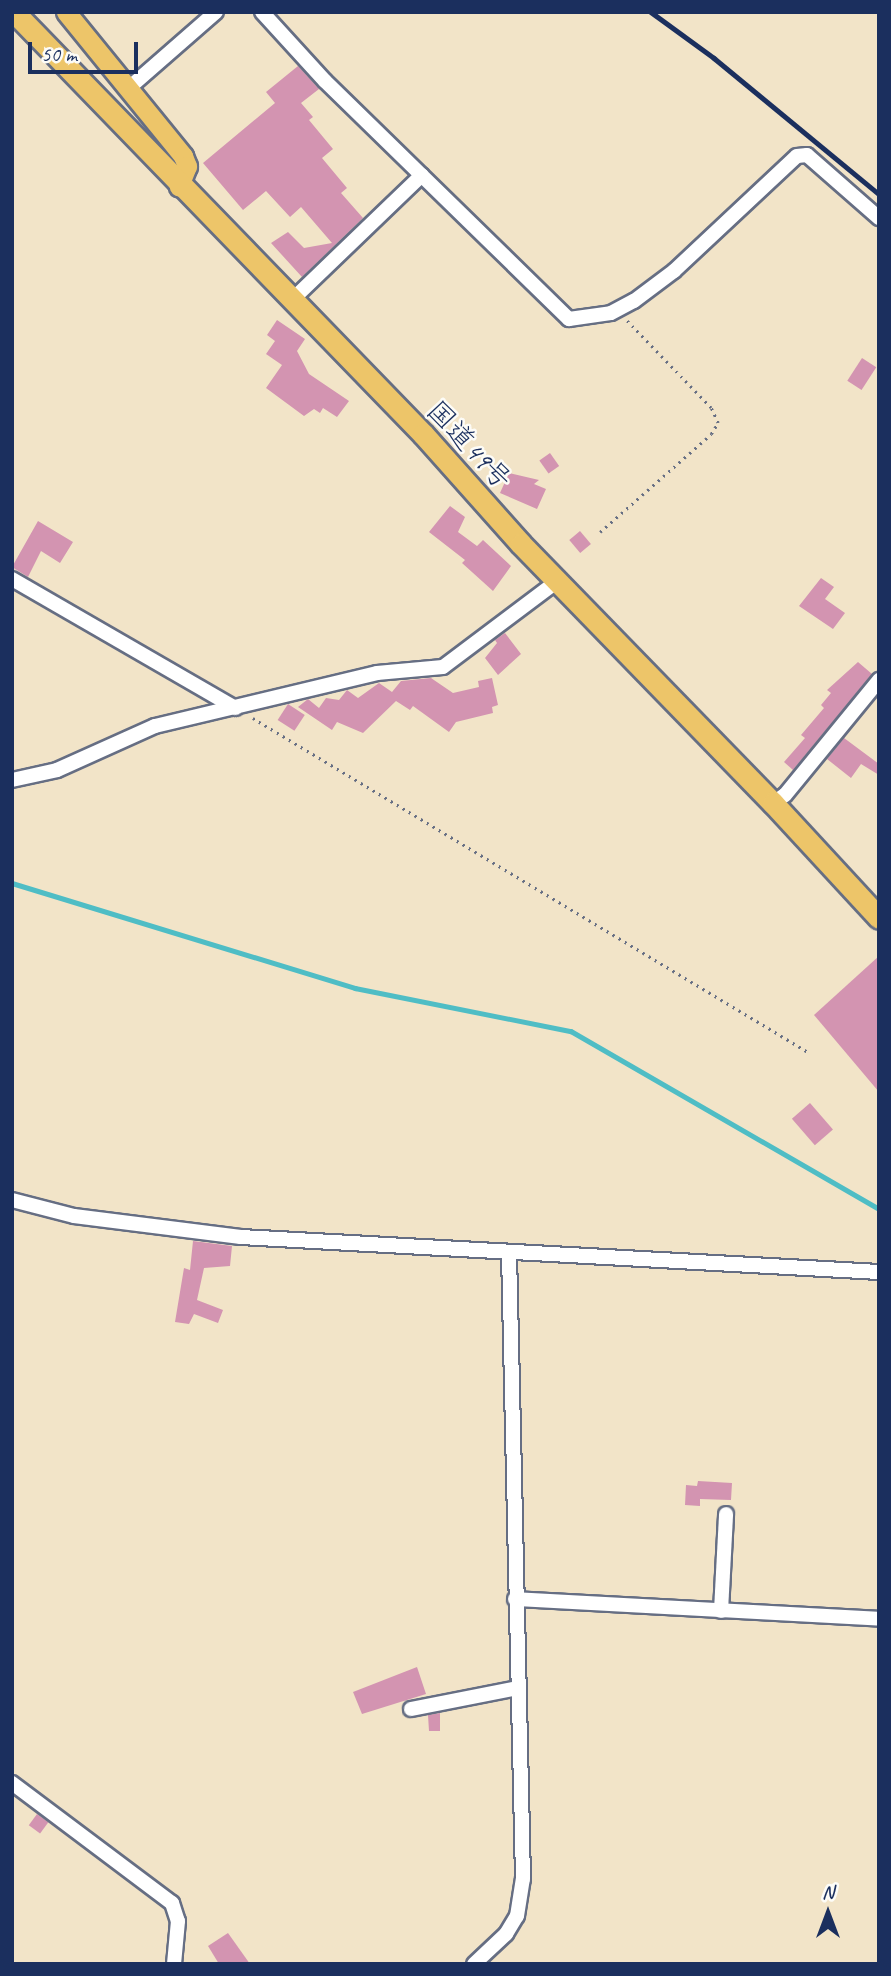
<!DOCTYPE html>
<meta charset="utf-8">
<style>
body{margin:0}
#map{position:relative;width:891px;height:1976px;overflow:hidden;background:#f2e4c8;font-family:Caveat,"Klee One",sans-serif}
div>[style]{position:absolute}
.stream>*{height:4.5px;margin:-2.25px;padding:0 2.25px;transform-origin:2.25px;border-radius:2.25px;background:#4fbdc5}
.building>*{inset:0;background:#d394b1;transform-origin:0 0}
.path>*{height:2.5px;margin-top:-1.25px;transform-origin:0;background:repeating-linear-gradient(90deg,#666e83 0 2px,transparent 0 7px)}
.roads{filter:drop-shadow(2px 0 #666e83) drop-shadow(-2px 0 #666e83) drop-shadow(0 2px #666e83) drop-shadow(0 -2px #666e83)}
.minor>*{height:14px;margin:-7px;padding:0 7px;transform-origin:7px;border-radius:7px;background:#fff}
.major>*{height:19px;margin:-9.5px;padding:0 9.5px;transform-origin:9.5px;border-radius:9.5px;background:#edc569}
.highway>*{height:21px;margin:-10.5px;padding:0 10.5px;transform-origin:10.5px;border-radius:10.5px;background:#edc569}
.rail>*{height:4.5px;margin:-2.25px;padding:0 2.25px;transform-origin:2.25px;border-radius:2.25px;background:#1b2f5e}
span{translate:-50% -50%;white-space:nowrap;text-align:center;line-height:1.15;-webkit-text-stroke:5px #fdfcf7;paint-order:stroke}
.street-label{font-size:28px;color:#1b2f5e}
.frame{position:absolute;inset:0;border:14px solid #1b2f5e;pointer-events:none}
.north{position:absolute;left:793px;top:1878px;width:70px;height:70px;-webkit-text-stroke:5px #fdfcf7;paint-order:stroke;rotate:0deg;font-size:19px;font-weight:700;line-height:28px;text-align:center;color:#1b2f5e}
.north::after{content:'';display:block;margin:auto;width:24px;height:32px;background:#1b2f5e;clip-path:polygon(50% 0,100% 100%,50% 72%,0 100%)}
.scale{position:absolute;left:28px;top:42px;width:110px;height:32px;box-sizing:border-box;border:4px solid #1b2f5e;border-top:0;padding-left:9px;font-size:21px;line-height:24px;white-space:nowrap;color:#1b2f5e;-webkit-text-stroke:5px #fdfcf7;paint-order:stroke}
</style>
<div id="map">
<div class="stream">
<i style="left:12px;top:883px;width:359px;rotate:17deg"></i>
<i style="left:355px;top:988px;width:220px;rotate:11.3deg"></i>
<i style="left:571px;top:1031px;width:356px;rotate:30deg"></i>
</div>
<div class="building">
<i style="clip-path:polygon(298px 66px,319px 89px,301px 103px,313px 117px,309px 120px,333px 149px,322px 158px,347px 188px,341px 193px,363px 218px,302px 277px,271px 243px,288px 232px,304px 248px,332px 243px,301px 207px,290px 217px,266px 191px,243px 210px,203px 163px,275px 103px,266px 92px)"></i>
<i style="clip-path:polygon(277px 320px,305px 339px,297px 351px,309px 374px,349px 401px,337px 417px,323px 408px,320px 413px,314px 409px,304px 416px,266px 388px,282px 365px,266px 354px,275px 341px,267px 335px)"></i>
<i style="left:862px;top:358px;width:17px;height:27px;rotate:33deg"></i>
<i style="left:550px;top:453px;width:16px;height:13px;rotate:55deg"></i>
<i style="clip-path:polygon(509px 473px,539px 480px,534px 484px,546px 489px,537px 509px,500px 493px)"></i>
<i style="clip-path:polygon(450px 506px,465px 517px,458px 532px,477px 546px,483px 540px,511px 566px,493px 591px,462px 563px,465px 560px,429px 532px)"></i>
<i style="clip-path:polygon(38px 521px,73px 542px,60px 563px,41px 551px,28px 577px,12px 567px)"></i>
<i style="left:580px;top:531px;width:17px;height:14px;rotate:50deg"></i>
<i style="clip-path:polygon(821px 578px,834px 587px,825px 599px,845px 613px,833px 629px,799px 606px)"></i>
<i style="clip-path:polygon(505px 633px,521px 654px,498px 675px,485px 658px,497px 643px,495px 640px)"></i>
<i style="clip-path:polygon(858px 662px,872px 674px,793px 770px,784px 762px,805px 738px,801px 735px,824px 708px,821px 705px,831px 693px,827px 690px)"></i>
<i style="clip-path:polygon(431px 678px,453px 693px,479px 687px,478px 681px,492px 678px,498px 705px,492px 707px,493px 713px,456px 722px,449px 732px,413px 706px,410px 710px,396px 701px,363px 733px,337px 722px,332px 730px,298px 707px,308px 699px,319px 708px,326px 698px,339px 700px,347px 690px,358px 698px,379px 683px,392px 692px,401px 681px)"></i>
<i style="left:288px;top:704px;width:20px;height:19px;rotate:33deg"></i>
<i style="clip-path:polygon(844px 738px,879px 764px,879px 775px,861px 764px,851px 778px,827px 759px)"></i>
<i style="clip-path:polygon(879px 956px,879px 1092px,814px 1015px)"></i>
<i style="left:810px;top:1103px;width:35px;height:24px;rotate:49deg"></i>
<i style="clip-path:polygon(193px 1241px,232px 1246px,230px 1266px,204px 1268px,197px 1300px,223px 1310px,218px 1323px,194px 1314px,189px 1324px,175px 1322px,184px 1268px,190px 1270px)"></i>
<i style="clip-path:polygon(698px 1481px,732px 1483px,731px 1500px,700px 1499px,700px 1506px,685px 1505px,686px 1485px,697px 1486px)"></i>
<i style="clip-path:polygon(417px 1667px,426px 1694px,362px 1714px,353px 1692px)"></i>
<i style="clip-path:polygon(440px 1713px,440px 1731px,429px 1731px,428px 1715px)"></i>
<i style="left:37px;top:1814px;width:14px;height:14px;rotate:36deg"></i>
<i style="clip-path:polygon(228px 1933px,250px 1964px,219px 1964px,208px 1946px)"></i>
</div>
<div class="path">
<i style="left:600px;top:532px;width:148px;rotate:-41.4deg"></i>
<i style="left:711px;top:434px;width:13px;rotate:-58deg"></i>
<i style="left:718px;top:423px;width:17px;rotate:-115deg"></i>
<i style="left:711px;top:408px;width:121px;rotate:-134deg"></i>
<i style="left:253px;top:718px;width:648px;rotate:31.04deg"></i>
</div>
<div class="roads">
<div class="minor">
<i style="left:262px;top:12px;width:93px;rotate:47.6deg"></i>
<i style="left:325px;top:81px;width:341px;rotate:44.3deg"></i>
<i style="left:569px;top:319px;width:42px;rotate:-8.1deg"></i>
<i style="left:611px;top:313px;width:26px;rotate:-28deg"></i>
<i style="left:634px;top:301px;width:50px;rotate:-36.9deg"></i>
<i style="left:674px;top:271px;width:168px;rotate:-43.1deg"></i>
<i style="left:797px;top:156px;width:10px;rotate:-6deg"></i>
<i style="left:807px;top:155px;width:96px;rotate:41.2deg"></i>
<i style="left:130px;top:87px;width:114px;rotate:-41.1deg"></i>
<i style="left:292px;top:300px;width:180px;rotate:-43.9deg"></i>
<i style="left:12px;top:579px;width:258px;rotate:30deg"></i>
<i style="left:12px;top:780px;width:46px;rotate:-12.5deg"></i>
<i style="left:57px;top:770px;width:107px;rotate:-24.2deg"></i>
<i style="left:155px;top:726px;width:228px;rotate:-13.4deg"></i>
<i style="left:377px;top:673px;width:66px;rotate:-5.2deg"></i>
<i style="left:443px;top:667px;width:145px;rotate:-36.9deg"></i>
<i style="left:773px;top:803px;width:14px;rotate:-34deg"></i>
<i style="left:785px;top:795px;width:149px;rotate:-50.7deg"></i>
<i style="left:12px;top:1200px;width:64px;rotate:14.5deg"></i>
<i style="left:74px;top:1216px;width:168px;rotate:7.2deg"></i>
<i style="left:241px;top:1237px;width:639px;rotate:3.14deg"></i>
<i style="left:515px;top:1599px;width:365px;rotate:3.1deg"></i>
<i style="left:721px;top:1611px;width:97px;rotate:-87deg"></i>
<i style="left:411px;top:1709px;width:109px;rotate:-11.1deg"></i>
<i style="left:12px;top:1783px;width:200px;rotate:36.9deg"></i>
<i style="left:172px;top:1903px;width:19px;rotate:72deg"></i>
<i style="left:178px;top:1921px;width:43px;rotate:95.3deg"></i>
<i style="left:474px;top:1964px;width:44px;rotate:-43.2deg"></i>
<i style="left:506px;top:1934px;width:21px;rotate:-59deg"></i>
<i style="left:517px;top:1916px;width:37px;rotate:-81deg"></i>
<i style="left:523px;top:1879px;width:625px;rotate:-91.28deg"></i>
</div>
<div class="major">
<i style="left:66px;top:12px;width:186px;rotate:50.9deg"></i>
<i style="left:183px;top:156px;width:11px;rotate:68deg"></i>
<i style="left:187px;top:166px;width:22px;rotate:112deg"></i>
</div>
<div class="highway">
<i style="left:14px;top:12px;width:588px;rotate:45.9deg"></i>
<i style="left:423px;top:434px;width:147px;rotate:48.3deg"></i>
<i style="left:521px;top:544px;width:361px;rotate:45.8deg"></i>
<i style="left:773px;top:803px;width:156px;rotate:47.3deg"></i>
</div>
</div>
<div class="rail">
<i style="left:651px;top:12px;width:78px;rotate:36.1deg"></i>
<i style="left:714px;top:58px;width:214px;rotate:39.5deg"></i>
</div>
<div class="street-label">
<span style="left:469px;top:445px;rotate:47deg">国道49号</span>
</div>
<div class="frame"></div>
<div class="north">N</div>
<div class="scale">50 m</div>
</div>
